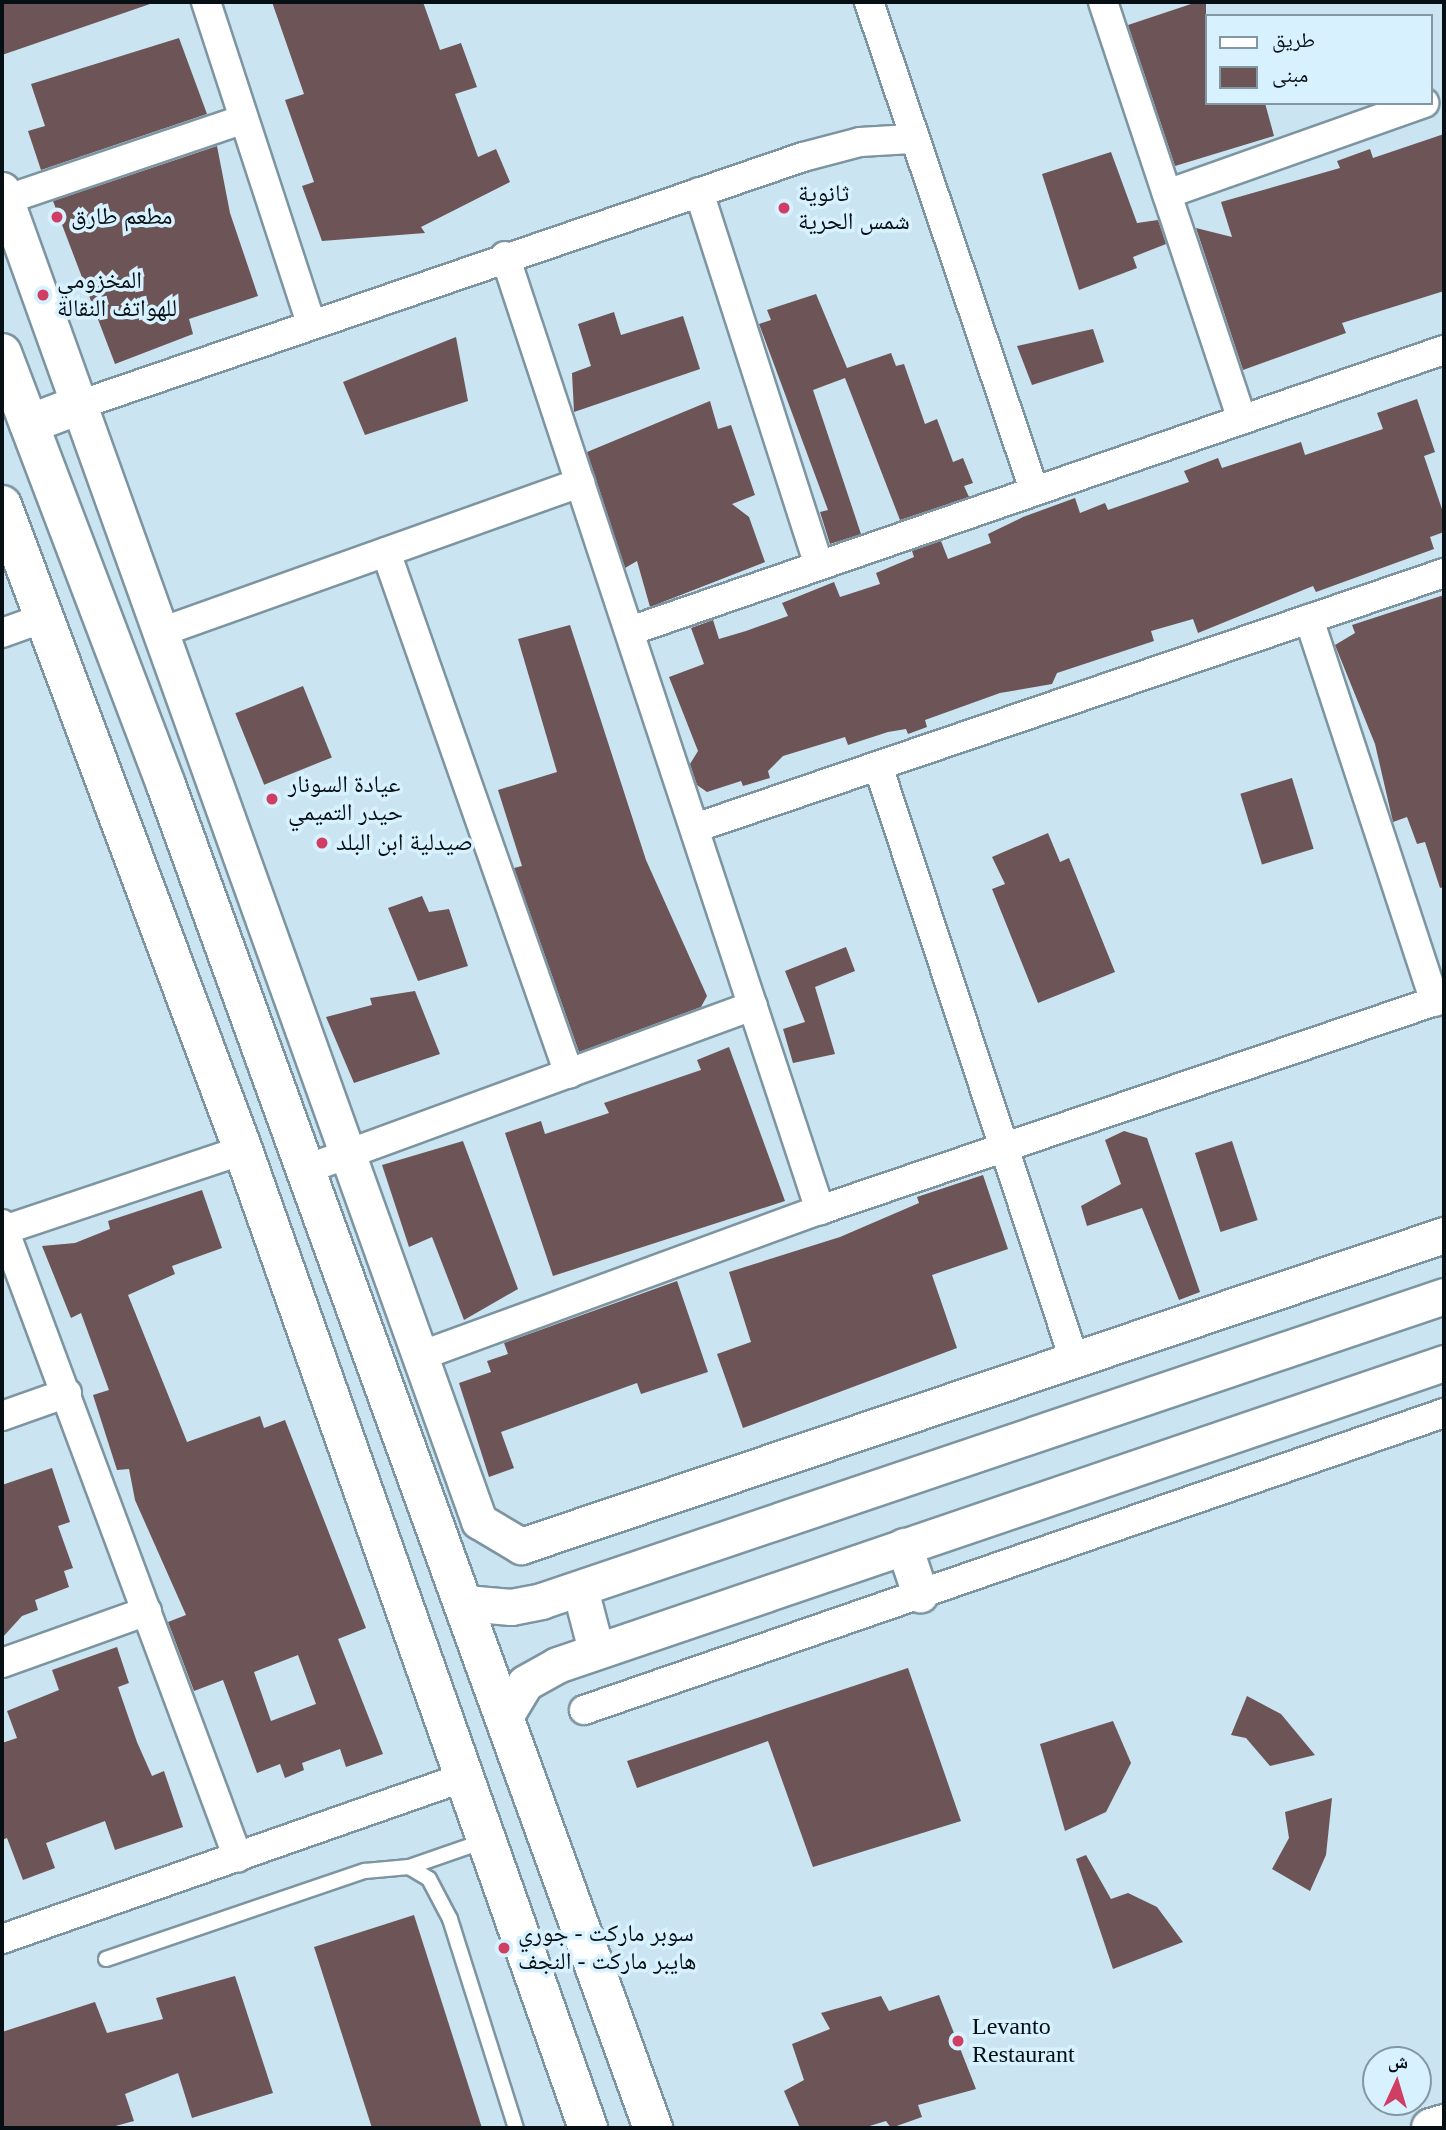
<!DOCTYPE html>
<meta charset="utf-8">
<style>
body{margin:0}
#map{position:relative;width:1446px;height:2130px;overflow:hidden;background:#cae4f1;font-family:"Times New Roman","Noto Naskh Arabic",serif}
div>[style]{position:absolute}
.building>*{inset:0;background:#6d5457;transform-origin:0 0}
.roads{filter:drop-shadow(2px 0 #7d95a1) drop-shadow(-2px 0 #7d95a1) drop-shadow(0 2px #7d95a1) drop-shadow(0 -2px #7d95a1)}
.service>*{height:14px;margin:-7px;padding:0 7px;transform-origin:7px;border-radius:7px;background:#fff}
.minor>*{height:28px;margin:-14px;padding:0 14px;transform-origin:14px;border-radius:14px;background:#fff}
.tertiary>*{height:35px;margin:-17.5px;padding:0 17.5px;transform-origin:17.5px;border-radius:17.5px;background:#fff}
.secondary>*{height:38px;margin:-19px;padding:0 19px;transform-origin:19px;border-radius:19px;background:#fff}
.primary>*{height:38px;margin:-19px;padding:0 19px;transform-origin:19px;border-radius:19px;background:#fff}
.dots>*{width:19px;height:19px;translate:-50% -50%;box-sizing:border-box;border:4px solid #d7f1ff;border-radius:50%}
span{translate:-50% -50%;white-space:nowrap;text-align:center;line-height:1.15;-webkit-text-stroke:7px #d7f1ff;paint-order:stroke}
.poi-label{font-size:24px;color:#060f13}
.left{translate:0 -50%;text-align:left}
.frame{position:absolute;inset:0;border:4px solid #060f13;pointer-events:none}
.legend{position:absolute;left:1205px;top:14px;width:228px;height:91px;box-sizing:border-box;background:#d7f1ff;border:2px solid #8397a1;margin:0;padding:9px 12px;list-style:none;font-size:21px;color:#060f13}
.legend li{display:flex;align-items:center;gap:14px;height:35px}
.legend b{width:35px;border:2px solid #8397a1}
.north{position:absolute;left:1362px;top:2046px;width:70px;height:70px;box-sizing:border-box;background:#d7f1ff;border:2px solid #8397a1;border-radius:50%;rotate:4deg;font-size:19px;font-weight:700;line-height:28px;text-align:center;color:#060f13}
.north::after{content:'';display:block;margin:auto;width:24px;height:32px;background:#cf3f64;clip-path:polygon(50% 0,100% 100%,50% 72%,0 100%)}
</style>
<div id="map">
<div class="building">
<i style="clip-path:polygon(2px 2px,150px 2px,150px 4px,2px 55px)"></i>
<i style="clip-path:polygon(272px 2px,423px 2px,440px 50px,461px 43px,477px 87px,455px 94px,478px 157px,496px 149px,510px 182px,421px 227px,425px 233px,322px 241px,302px 186px,314px 182px,285px 100px,304px 94px)"></i>
<i style="clip-path:polygon(1197px 2px,1206px 2px,1206px 103px,1265px 103px,1274px 136px,1175px 166px,1128px 25px)"></i>
<i style="clip-path:polygon(179px 38px,207px 114px,41px 170px,28px 131px,45px 126px,31px 84px)"></i>
<i style="clip-path:polygon(1444px 134px,1444px 291px,1342px 323px,1346px 333px,1243px 370px,1196px 228px,1232px 237px,1221px 202px,1340px 168px,1337px 161px,1370px 149px,1373px 158px)"></i>
<i style="clip-path:polygon(217px 146px,230px 213px,258px 296px,189px 319px,193px 334px,115px 364px,53px 201px)"></i>
<i style="clip-path:polygon(1111px 152px,1137px 223px,1158px 220px,1166px 244px,1133px 257px,1137px 268px,1079px 290px,1042px 174px)"></i>
<i style="clip-path:polygon(816px 294px,847px 368px,891px 353px,896px 366px,904px 364px,925px 424px,937px 419px,953px 462px,963px 458px,973px 483px,964px 486px,969px 497px,900px 520px,845px 378px,813px 390px,861px 534px,830px 544px,820px 512px,828px 510px,759px 324px,771px 320px,767px 310px)"></i>
<i style="clip-path:polygon(614px 312px,621px 335px,683px 316px,700px 369px,574px 412px,572px 373px,591px 366px,578px 324px)"></i>
<i style="clip-path:polygon(1093px 329px,1104px 362px,1032px 385px,1017px 346px)"></i>
<i style="clip-path:polygon(456px 337px,468px 401px,365px 435px,343px 382px)"></i>
<i style="clip-path:polygon(1417px 399px,1435px 452px,1424px 456px,1444px 515px,1444px 532px,1430px 537px,1434px 549px,1316px 592px,1313px 586px,1198px 633px,1193px 619px,1151px 631px,1154px 641px,1057px 673px,1052px 684px,1000px 693px,925px 720px,927px 727px,908px 734px,906px 729px,888px 732px,848px 745px,845px 737px,783px 756px,768px 771px,770px 778px,743px 786px,741px 781px,707px 792px,697px 785px,690px 764px,698px 751px,669px 677px,704px 664px,691px 628px,713px 620px,719px 639px,746px 631px,788px 616px,782px 603px,834px 582px,840px 597px,880px 584px,876px 573px,914px 557px,912px 551px,941px 541px,948px 559px,991px 543px,988px 534px,1023px 517px,1075px 498px,1080px 513px,1105px 503px,1108px 510px,1189px 482px,1184px 471px,1218px 458px,1222px 468px,1301px 442px,1305px 455px,1383px 429px,1377px 413px)"></i>
<i style="clip-path:polygon(710px 401px,718px 429px,731px 425px,755px 495px,732px 504px,749px 517px,765px 562px,650px 607px,637px 561px,625px 568px,587px 452px)"></i>
<i style="clip-path:polygon(1444px 595px,1444px 887px,1440px 888px,1425px 842px,1417px 844px,1407px 817px,1393px 822px,1375px 744px,1335px 645px,1355px 633px,1352px 625px)"></i>
<i style="clip-path:polygon(570px 625px,646px 860px,707px 996px,701px 1007px,579px 1052px,514px 868px,522px 866px,498px 790px,557px 772px,518px 639px)"></i>
<i style="left:303px;top:686px;width:77px;height:73px;rotate:68deg"></i>
<i style="left:1292px;top:778px;width:74px;height:54px;rotate:73deg"></i>
<i style="clip-path:polygon(1048px 833px,1060px 862px,1069px 858px,1115px 972px,1038px 1003px,992px 889px,1005px 884px,992px 857px)"></i>
<i style="clip-path:polygon(422px 896px,429px 912px,449px 909px,468px 966px,418px 981px,388px 908px)"></i>
<i style="clip-path:polygon(846px 947px,855px 971px,815px 987px,835px 1054px,793px 1063px,783px 1029px,805px 1022px,785px 971px)"></i>
<i style="clip-path:polygon(415px 991px,440px 1054px,354px 1083px,326px 1017px,372px 1005px,370px 998px)"></i>
<i style="clip-path:polygon(729px 1047px,785px 1201px,553px 1276px,505px 1133px,541px 1121px,545px 1134px,609px 1113px,604px 1103px,701px 1070px,697px 1060px)"></i>
<i style="clip-path:polygon(1124px 1131px,1147px 1138px,1200px 1292px,1179px 1300px,1142px 1208px,1087px 1226px,1081px 1206px,1121px 1184px,1105px 1140px)"></i>
<i style="clip-path:polygon(463px 1141px,518px 1289px,464px 1320px,432px 1237px,409px 1247px,382px 1165px)"></i>
<i style="left:1232px;top:1141px;width:83px;height:39px;rotate:72deg"></i>
<i style="clip-path:polygon(983px 1175px,1008px 1249px,932px 1275px,957px 1348px,743px 1428px,717px 1354px,751px 1342px,729px 1272px,840px 1237px,919px 1203px,917px 1197px)"></i>
<i style="clip-path:polygon(evenodd,202px 1190px,222px 1248px,172px 1266px,175px 1274px,128px 1295px,187px 1442px,260px 1416px,264px 1428px,285px 1420px,366px 1628px,338px 1639px,383px 1754px,346px 1767px,340px 1749px,302px 1763px,304px 1770px,285px 1778px,280px 1764px,257px 1773px,223px 1680px,194px 1691px,168px 1622px,186px 1615px,135px 1500px,129px 1469px,117px 1470px,93px 1395px,109px 1390px,81px 1313px,71px 1318px,42px 1246px,75px 1243px,110px 1229px,108px 1221px,202px 1190px,298px 1655px,316px 1704px,271px 1721px,254px 1672px,298px 1655px)"></i>
<i style="clip-path:polygon(677px 1281px,708px 1372px,641px 1394px,637px 1383px,501px 1432px,514px 1468px,489px 1477px,459px 1383px,491px 1372px,487px 1361px,508px 1354px,504px 1343px)"></i>
<i style="clip-path:polygon(52px 1468px,70px 1522px,58px 1526px,73px 1568px,64px 1571px,69px 1587px,35px 1600px,38px 1610px,22px 1616px,2px 1638px,2px 1485px)"></i>
<i style="clip-path:polygon(117px 1647px,129px 1683px,118px 1687px,137px 1742px,152px 1776px,164px 1771px,183px 1827px,115px 1850px,105px 1821px,46px 1843px,55px 1868px,23px 1880px,7px 1838px,2px 1840px,2px 1743px,17px 1738px,7px 1711px,59px 1690px,52px 1670px)"></i>
<i style="clip-path:polygon(908px 1668px,961px 1821px,813px 1867px,768px 1741px,637px 1788px,627px 1761px)"></i>
<i style="clip-path:polygon(1247px 1696px,1281px 1714px,1315px 1755px,1270px 1766px,1246px 1738px,1231px 1735px)"></i>
<i style="clip-path:polygon(1113px 1721px,1131px 1763px,1106px 1812px,1065px 1831px,1040px 1744px)"></i>
<i style="clip-path:polygon(1332px 1798px,1326px 1855px,1310px 1891px,1272px 1869px,1289px 1838px,1285px 1812px)"></i>
<i style="clip-path:polygon(1086px 1855px,1111px 1899px,1128px 1893px,1157px 1907px,1183px 1942px,1113px 1969px,1076px 1859px)"></i>
<i style="clip-path:polygon(414px 1915px,482px 2128px,372px 2128px,314px 1947px)"></i>
<i style="clip-path:polygon(235px 1976px,273px 2093px,192px 2118px,178px 2073px,125px 2094px,134px 2121px,108px 2128px,2px 2128px,2px 2032px,95px 2002px,107px 2033px,163px 2019px,156px 1998px)"></i>
<i style="clip-path:polygon(939px 1995px,976px 2089px,918px 2105px,922px 2117px,891px 2128px,886px 2121px,863px 2128px,800px 2128px,784px 2091px,804px 2080px,792px 2044px,830px 2029px,821px 2013px,881px 1996px,889px 2011px)"></i>
</div>
<div class="roads">
<div class="service">
<i style="left:409px;top:1867px;width:79px;rotate:-19.1deg"></i>
<i style="left:106px;top:1959px;width:274px;rotate:-18.8deg"></i>
<i style="left:365px;top:1871px;width:44px;rotate:-5.2deg"></i>
<i style="left:409px;top:1867px;width:23px;rotate:31deg"></i>
<i style="left:429px;top:1879px;width:45px;rotate:62.3deg"></i>
<i style="left:450px;top:1919px;width:219px;rotate:72.5deg"></i>
</div>
<div class="minor">
<i style="left:206px;top:2px;width:338px;rotate:71.9deg"></i>
<i style="left:869px;top:2px;width:515px;rotate:71.32deg"></i>
<i style="left:1103px;top:2px;width:440px;rotate:71.6deg"></i>
<i style="left:699px;top:192px;width:392px;rotate:72.2deg"></i>
<i style="left:1167px;top:194px;width:273px;rotate:-19.5deg"></i>
<i style="left:5px;top:200px;width:252px;rotate:-18.7deg"></i>
<i style="left:505px;top:256px;width:1005px;rotate:71.73deg"></i>
<i style="left:79px;top:405px;width:765px;rotate:-18.91deg"></i>
<i style="left:803px;top:157px;width:59px;rotate:-14.7deg"></i>
<i style="left:860px;top:142px;width:51px;rotate:-3.4deg"></i>
<i style="left:386px;top:552px;width:553px;rotate:70.68deg"></i>
<i style="left:1309px;top:619px;width:403px;rotate:71.8deg"></i>
<i style="left:630px;top:631px;width:861px;rotate:-19.05deg"></i>
<i style="left:161px;top:632px;width:445px;rotate:-19.6deg"></i>
<i style="left:2px;top:633px;width:45px;rotate:-19.7deg"></i>
<i style="left:878px;top:766px;width:625px;rotate:71.71deg"></i>
<i style="left:695px;top:828px;width:791px;rotate:-18.8deg"></i>
<i style="left:304px;top:1170px;width:478px;rotate:-20.1deg"></i>
<i style="left:2px;top:1224px;width:676px;rotate:69.58deg"></i>
<i style="left:4px;top:1230px;width:252px;rotate:-18.5deg"></i>
<i style="left:420px;top:1356px;width:426px;rotate:-20.1deg"></i>
<i style="left:820px;top:1210px;width:659px;rotate:-18.76deg"></i>
<i style="left:2px;top:1416px;width:69px;rotate:-19.5deg"></i>
<i style="left:2px;top:1663px;width:154px;rotate:-19.7deg"></i>
<i style="left:584px;top:1710px;width:910px;rotate:-19.05deg"></i>
<i style="left:2px;top:1939px;width:491px;rotate:-19.3deg"></i>
</div>
<div class="tertiary">
<i style="left:2px;top:190px;width:1414px;rotate:70.28deg"></i>
<i style="left:479px;top:1521px;width:49px;rotate:30.8deg"></i>
<i style="left:521px;top:1546px;width:974px;rotate:-18.62deg"></i>
<i style="left:904px;top:1546px;width:51px;rotate:71.6deg"></i>
<i style="left:580px;top:1589px;width:63px;rotate:75.3deg"></i>
<i style="left:465px;top:1603px;width:46px;rotate:5deg"></i>
<i style="left:511px;top:1607px;width:31px;rotate:-11deg"></i>
<i style="left:541px;top:1601px;width:953px;rotate:-18.66deg"></i>
<i style="left:506px;top:1715px;width:37px;rotate:-59deg"></i>
<i style="left:525px;top:1683px;width:37px;rotate:-29deg"></i>
<i style="left:557px;top:1665px;width:937px;rotate:-18.8deg"></i>
</div>
<div class="secondary">
<i style="left:2px;top:353px;width:462px;rotate:69.2deg"></i>
<i style="left:166px;top:785px;width:1429px;rotate:70.07deg"></i>
<i style="left:29px;top:424px;width:53px;rotate:-20.8deg"></i>
<i style="left:2px;top:505px;width:689px;rotate:69.51deg"></i>
<i style="left:243px;top:1150px;width:1037px;rotate:70.57deg"></i>
</div>
<div class="primary">
<i style="left:1431px;top:2128px;width:14px;rotate:-17deg"></i>
</div>
</div>
<div class="dots">
<i style="left:784px;top:208px;background:#cf3f64"></i>
<i style="left:57px;top:217px;background:#cf3f64"></i>
<i style="left:43px;top:295px;background:#cf3f64"></i>
<i style="left:272px;top:799px;background:#cf3f64"></i>
<i style="left:322px;top:843px;background:#cf3f64"></i>
<i style="left:504px;top:1948px;background:#cf3f64"></i>
<i style="left:958px;top:2041px;background:#cf3f64"></i>
</div>
<div class="poi-label">
<span class="left" style="left:798px;top:208px">ثانوية<br>شمس الحرية</span>
<span class="left" style="left:71px;top:217px">مطعم طارق</span>
<span class="left" style="left:57px;top:295px">المخزومي<br>للهواتف النقالة</span>
<span class="left" style="left:288px;top:799px">عيادة السونار<br>حيدر التميمي</span>
<span class="left" style="left:336px;top:843px">صيدلية ابن البلد</span>
<span class="left" style="left:518px;top:1948px">سوبر ماركت - جوري<br>هايبر ماركت - النجف</span>
<span class="left" style="left:972px;top:2041px">Levanto<br>Restaurant</span>
</div>
<div class="frame"></div>
<ul class="legend">
<li><b style="height:9px;background:#fff"></b>طريق</li>
<li><b style="height:19px;background:#6d5457"></b>مبنى</li>
</ul>
<div class="north">ش</div>
</div>
